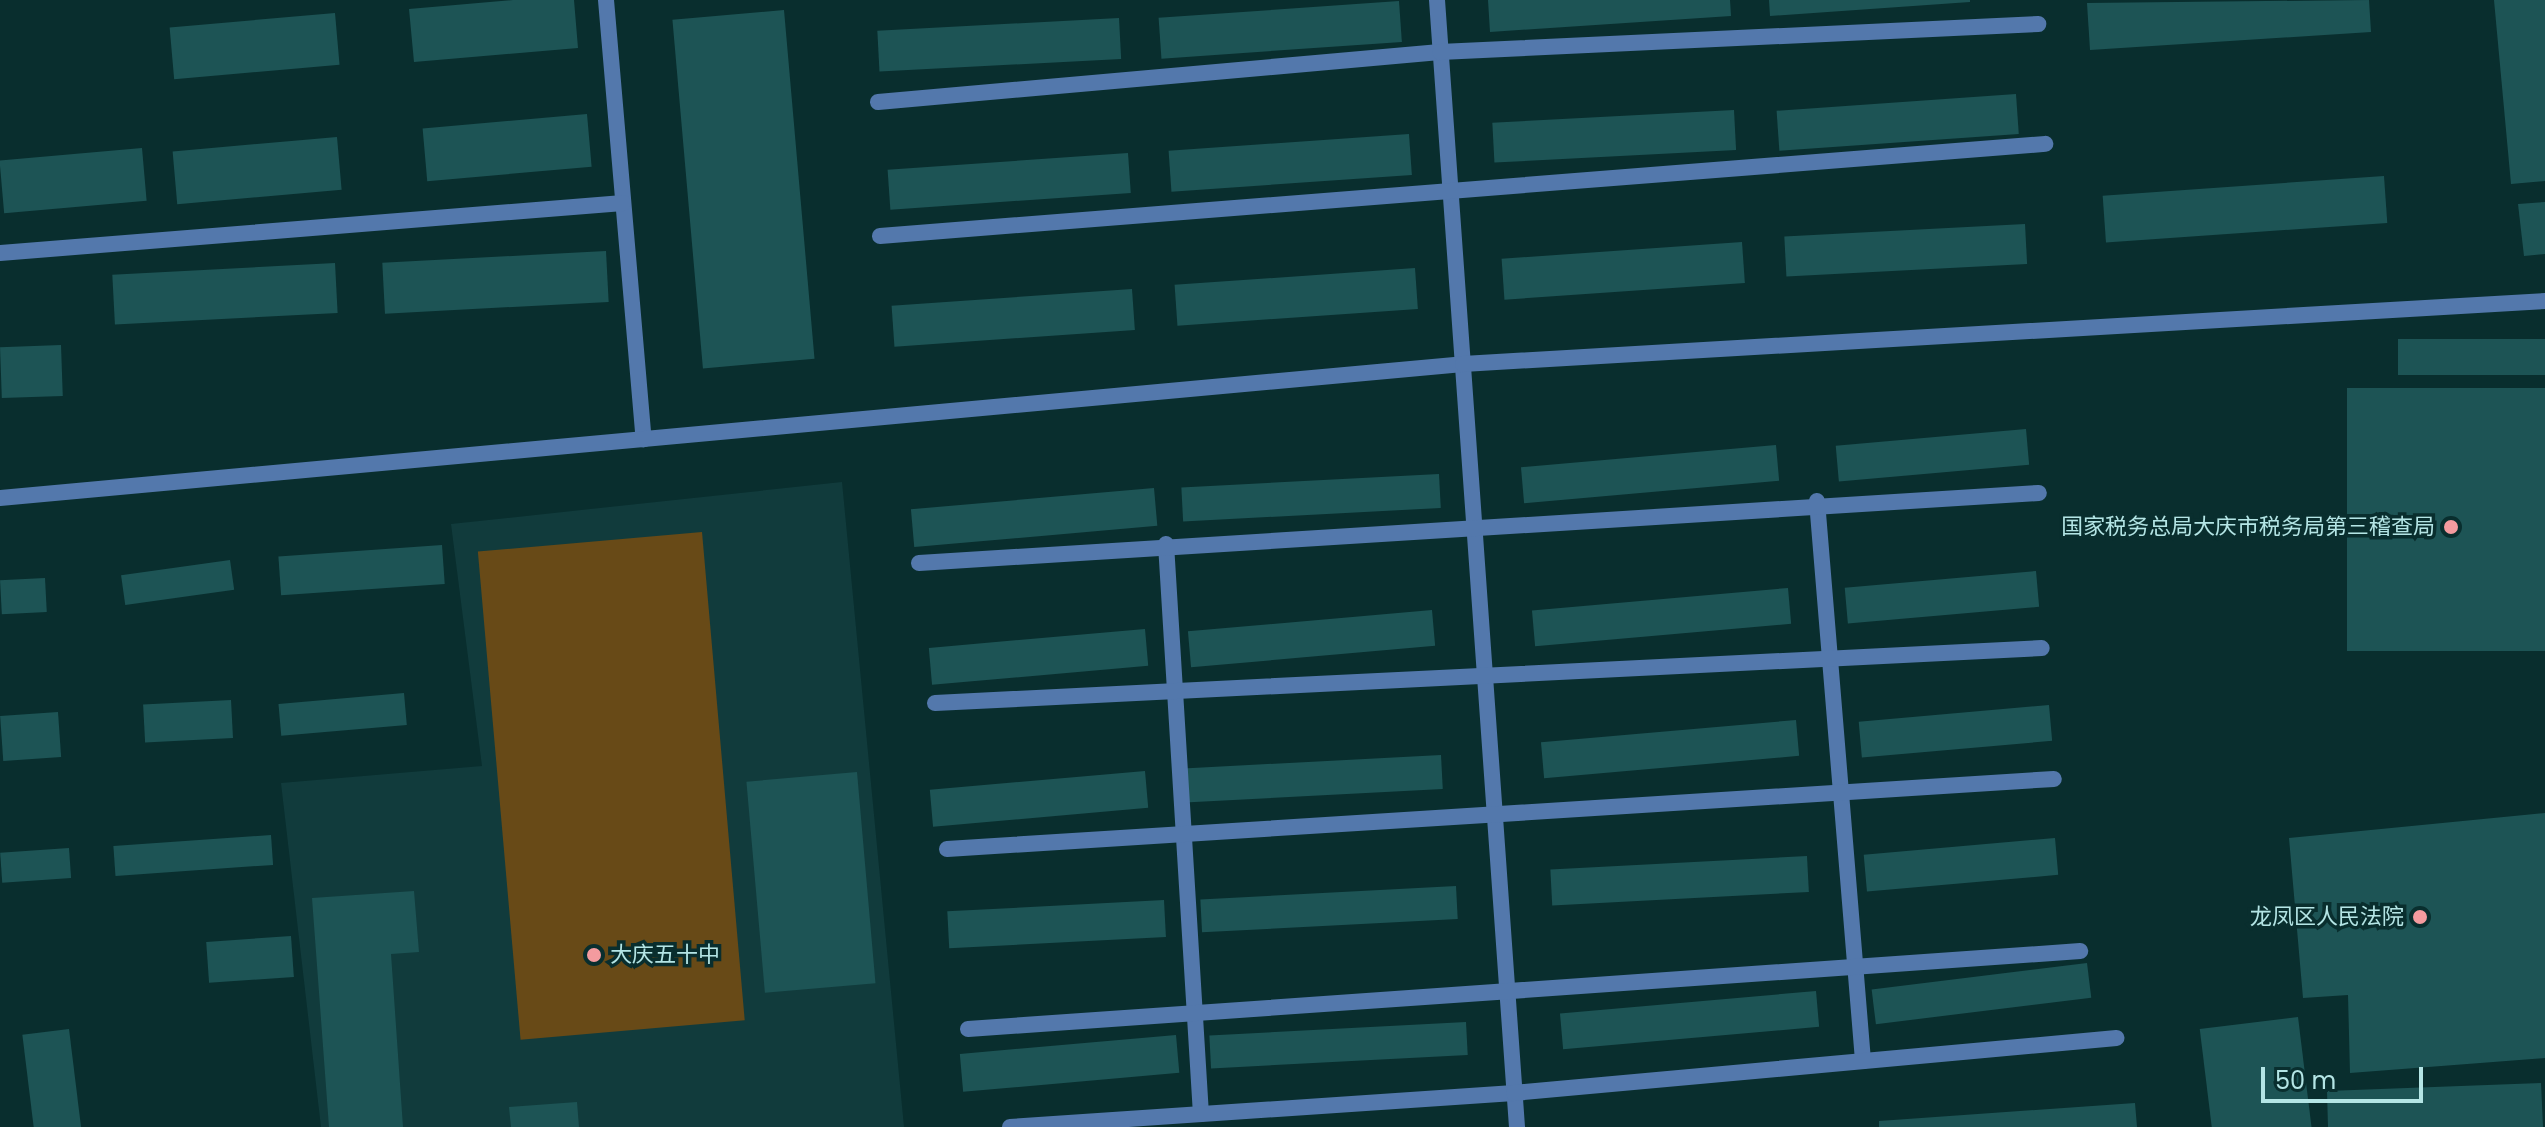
<!DOCTYPE html>
<meta charset="utf-8">
<style>
body{margin:0}
#map{position:relative;width:2545px;height:1127px;overflow:hidden;background:#092e2e;font-family:Poppins,"Noto Sans SC",sans-serif}
div>[style]{position:absolute}
.built>*{inset:0;background:#113b3c}
.green>*{inset:0;background:#684a17;transform-origin:0 0}
.building>*{inset:0;background:#1d5455;transform-origin:0 0}
.minor>*{height:16px;margin:-8px;padding:0 8px;transform-origin:8px;border-radius:8px;background:#5378ac}
.dots>*{width:22px;height:22px;translate:-50% -50%;box-sizing:border-box;border:4px solid #092e2e;border-radius:50%}
span{translate:-50% -50%;white-space:nowrap;text-align:center;line-height:1.15;-webkit-text-stroke:7px #092e2e;paint-order:stroke}
.poi-label{font-size:22px;color:#b4e5e5}
.right{translate:-100% -50%;text-align:right}
.left{translate:0 -50%;text-align:left}
.scale{position:absolute;left:2261px;top:1067px;width:162px;height:36px;box-sizing:border-box;border:4px solid #b4e5e5;border-top:0;padding-left:10px;font-size:24px;line-height:28px;white-space:nowrap;color:#b4e5e5;-webkit-text-stroke:6px #092e2e;paint-order:stroke}
</style>
<div id="map">
<div class="built">
<i style="clip-path:polygon(842px 482px,904px 1127px,321px 1127px,281px 783px,482px 766px,451px 524px)"></i>
</div>
<div class="green">
<i style="left:702px;top:532px;width:490px;height:225px;rotate:85deg"></i>
</div>
<div class="building">
<i style="clip-path:polygon(513px 0,574px 0,578px 48px,414px 62px,409px 9px)"></i>
<i style="clip-path:polygon(1488px 0,1730px 0,1731px 16px,1490px 32px)"></i>
<i style="clip-path:polygon(1769px 0,1970px 0,1970px 2px,1770px 16px)"></i>
<i style="clip-path:polygon(2369px 0,2371px 32px,2090px 50px,2087px 3px)"></i>
<i style="clip-path:polygon(2494px 0,2545px 0,2545px 181px,2511px 184px)"></i>
<i style="left:1399px;top:1px;width:41px;height:241px;rotate:86deg"></i>
<i style="left:784px;top:10px;width:350px;height:112px;rotate:85deg"></i>
<i style="left:335px;top:13px;width:52px;height:166px;rotate:85deg"></i>
<i style="left:1119px;top:18px;width:41px;height:242px;rotate:87deg"></i>
<i style="left:2016px;top:94px;width:40px;height:240px;rotate:86deg"></i>
<i style="left:1734px;top:110px;width:40px;height:242px;rotate:87deg"></i>
<i style="left:587px;top:114px;width:53px;height:165px;rotate:85deg"></i>
<i style="left:1409px;top:134px;width:41px;height:241px;rotate:86deg"></i>
<i style="left:337px;top:137px;width:53px;height:165px;rotate:85deg"></i>
<i style="left:142px;top:148px;width:53px;height:143px;rotate:85deg"></i>
<i style="left:1128px;top:153px;width:40px;height:241px;rotate:86deg"></i>
<i style="left:2384px;top:176px;width:47px;height:282px;rotate:86deg"></i>
<i style="clip-path:polygon(2545px 202px,2545px 254px,2524px 256px,2518px 204px)"></i>
<i style="left:2025px;top:224px;width:40px;height:241px;rotate:87deg"></i>
<i style="left:1742px;top:242px;width:41px;height:241px;rotate:86deg"></i>
<i style="left:606px;top:251px;width:51px;height:224px;rotate:87deg"></i>
<i style="left:335px;top:263px;width:50px;height:223px;rotate:87deg"></i>
<i style="left:1415px;top:268px;width:41px;height:241px;rotate:86deg"></i>
<i style="left:1132px;top:289px;width:41px;height:241px;rotate:86deg"></i>
<i style="left:2545px;top:339px;width:36px;height:147px;rotate:90deg"></i>
<i style="left:61px;top:345px;width:51px;height:61px;rotate:88deg"></i>
<i style="left:2545px;top:388px;width:263px;height:198px;rotate:90deg"></i>
<i style="left:2026px;top:429px;width:36px;height:191px;rotate:85deg"></i>
<i style="left:1776px;top:445px;width:36px;height:256px;rotate:85deg"></i>
<i style="left:1439px;top:474px;width:34px;height:258px;rotate:87deg"></i>
<i style="left:1154px;top:488px;width:38px;height:244px;rotate:85deg"></i>
<i style="left:442px;top:545px;width:39px;height:164px;rotate:86deg"></i>
<i style="left:230px;top:560px;width:30px;height:110px;rotate:82deg"></i>
<i style="left:2036px;top:571px;width:36px;height:192px;rotate:85deg"></i>
<i style="left:45px;top:578px;width:34px;height:45px;rotate:87deg"></i>
<i style="left:1788px;top:588px;width:36px;height:257px;rotate:85deg"></i>
<i style="left:1432px;top:610px;width:36px;height:245px;rotate:85deg"></i>
<i style="left:1145px;top:629px;width:37px;height:217px;rotate:85deg"></i>
<i style="left:404px;top:693px;width:32px;height:126px;rotate:85deg"></i>
<i style="left:231px;top:700px;width:38px;height:88px;rotate:87deg"></i>
<i style="left:2049px;top:705px;width:36px;height:191px;rotate:85deg"></i>
<i style="left:58px;top:712px;width:45px;height:58px;rotate:86deg"></i>
<i style="left:1796px;top:720px;width:36px;height:256px;rotate:85deg"></i>
<i style="left:1441px;top:755px;width:34px;height:258px;rotate:87deg"></i>
<i style="left:1145px;top:771px;width:37px;height:216px;rotate:85deg"></i>
<i style="left:857px;top:772px;width:212px;height:111px;rotate:85deg"></i>
<i style="clip-path:polygon(2545px 813px,2545px 1058px,2350px 1073px,2348px 995px,2303px 998px,2289px 838px)"></i>
<i style="left:271px;top:835px;width:30px;height:158px;rotate:86deg"></i>
<i style="left:2055px;top:838px;width:37px;height:192px;rotate:85deg"></i>
<i style="left:69px;top:848px;width:30px;height:69px;rotate:86deg"></i>
<i style="left:1807px;top:856px;width:36px;height:257px;rotate:87deg"></i>
<i style="left:1456px;top:886px;width:33px;height:256px;rotate:87deg"></i>
<i style="clip-path:polygon(414px 891px,419px 952px,391px 954px,403px 1127px,329px 1127px,312px 898px)"></i>
<i style="left:1164px;top:900px;width:37px;height:217px;rotate:87deg"></i>
<i style="left:291px;top:936px;width:41px;height:85px;rotate:86deg"></i>
<i style="left:2087px;top:963px;width:35px;height:217px;rotate:83deg"></i>
<i style="left:1816px;top:991px;width:36px;height:257px;rotate:85deg"></i>
<i style="left:2298px;top:1017px;width:111px;height:99px;rotate:83deg"></i>
<i style="left:1466px;top:1022px;width:33px;height:257px;rotate:87deg"></i>
<i style="left:69px;top:1029px;width:99px;height:47px;rotate:83deg"></i>
<i style="left:1176px;top:1035px;width:38px;height:217px;rotate:85deg"></i>
<i style="clip-path:polygon(2541px 1083px,2543px 1127px,2328px 1127px,2327px 1091px)"></i>
<i style="clip-path:polygon(577px 1102px,579px 1127px,511px 1127px,509px 1107px)"></i>
<i style="clip-path:polygon(2135px 1103px,2137px 1127px,1879px 1127px,1879px 1121px)"></i>
</div>
<div class="minor">
<i style="left:606px;top:0;width:441px;rotate:85.1deg"></i>
<i style="left:1437px;top:0;width:1130px;rotate:85.94deg"></i>
<i style="left:878px;top:102px;width:564px;rotate:-5.08deg"></i>
<i style="left:1440px;top:52px;width:599px;rotate:-2.68deg"></i>
<i style="left:880px;top:236px;width:1169px;rotate:-4.52deg"></i>
<i style="left:0;top:253px;width:625px;rotate:-4.59deg"></i>
<i style="left:0;top:498px;width:1469px;rotate:-5.23deg"></i>
<i style="left:1463px;top:364px;width:1084px;rotate:-3.33deg"></i>
<i style="left:1817px;top:501px;width:562px;rotate:85.3deg"></i>
<i style="left:1166px;top:544px;width:571px;rotate:86.49deg"></i>
<i style="left:919px;top:563px;width:1122px;rotate:-3.58deg"></i>
<i style="left:935px;top:703px;width:1108px;rotate:-2.84deg"></i>
<i style="left:947px;top:849px;width:1109px;rotate:-3.62deg"></i>
<i style="left:968px;top:1029px;width:1115px;rotate:-4.01deg"></i>
<i style="left:1010px;top:1127px;width:505px;rotate:-3.86deg"></i>
<i style="left:1514px;top:1093px;width:605px;rotate:-5.22deg"></i>
</div>
<div class="dots">
<i style="left:2451px;top:527px;background:#f49b9f"></i>
<i style="left:2420px;top:917px;background:#f49b9f"></i>
<i style="left:594px;top:955px;background:#f49b9f"></i>
</div>
<div class="poi-label">
<span class="right" style="left:2435px;top:527px">国家税务总局大庆市税务局第三稽查局</span>
<span class="right" style="left:2404px;top:917px">龙凤区人民法院</span>
<span class="left" style="left:610px;top:955px">大庆五十中</span>
</div>
<div class="scale">50 m</div>
</div>
